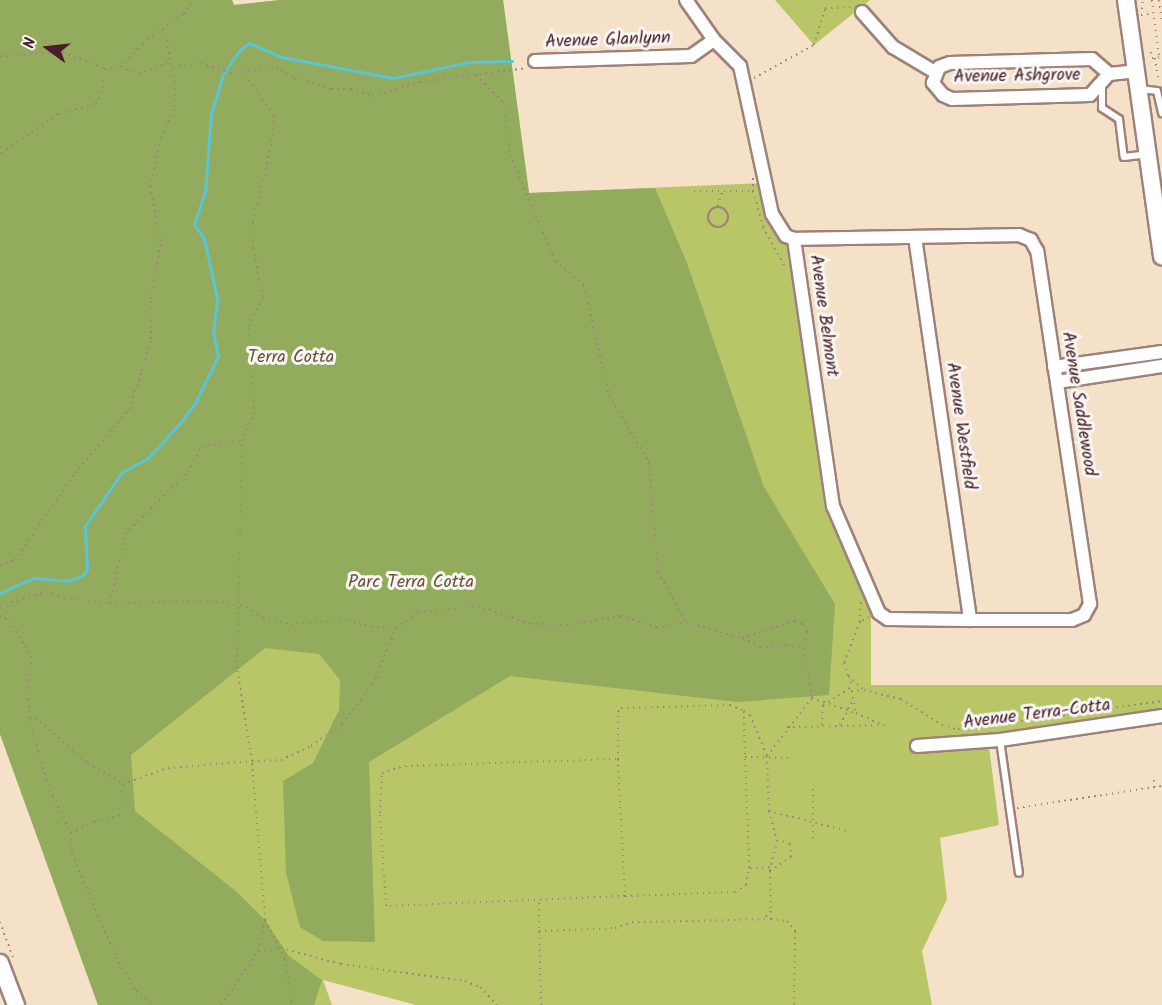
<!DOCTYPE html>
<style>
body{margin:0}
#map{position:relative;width:1162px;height:1005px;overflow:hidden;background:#f4e1c8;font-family:Kalam,sans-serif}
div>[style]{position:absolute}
.green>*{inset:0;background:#b8c668}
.forest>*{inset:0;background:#92ab5c}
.stream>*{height:3px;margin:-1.5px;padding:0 1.5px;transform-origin:1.5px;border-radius:1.5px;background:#5bc4d6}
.path>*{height:2px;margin-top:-1px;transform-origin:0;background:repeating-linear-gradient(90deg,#9f807a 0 1.5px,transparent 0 6px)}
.path>.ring{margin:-1px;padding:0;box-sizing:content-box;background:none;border:2px solid #9f807a;border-radius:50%}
.roads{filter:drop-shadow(2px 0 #9f807a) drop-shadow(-2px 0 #9f807a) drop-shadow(0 2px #9f807a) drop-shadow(0 -2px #9f807a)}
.lane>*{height:6px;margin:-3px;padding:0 3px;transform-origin:3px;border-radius:3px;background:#fff}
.street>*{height:12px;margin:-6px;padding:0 6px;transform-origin:6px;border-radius:6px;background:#fff}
.secondary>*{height:16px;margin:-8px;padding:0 8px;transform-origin:8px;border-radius:8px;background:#fff}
span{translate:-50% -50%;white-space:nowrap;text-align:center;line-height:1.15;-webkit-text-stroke:6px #f6f6f2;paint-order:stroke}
.street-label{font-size:18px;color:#4a1f2b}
.park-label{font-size:18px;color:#6b513d}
.north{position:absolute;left:18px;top:18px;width:60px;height:60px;-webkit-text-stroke:4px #f6f6f2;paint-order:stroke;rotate:285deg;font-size:16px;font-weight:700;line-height:24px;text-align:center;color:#4a1f2b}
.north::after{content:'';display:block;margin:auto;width:21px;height:27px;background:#4a1f2b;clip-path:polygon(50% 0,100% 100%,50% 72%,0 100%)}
</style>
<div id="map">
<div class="green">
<i style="clip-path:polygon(0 0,232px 0,234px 5px,281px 0,503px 0,529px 193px,765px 183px,772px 214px,794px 239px,833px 506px,871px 600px,871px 685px,1162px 685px,1162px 711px,988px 739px,999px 825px,940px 838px,947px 899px,922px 951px,932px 1005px,416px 1005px,323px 980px,332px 1005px,98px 1005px,0 734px)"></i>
<i style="clip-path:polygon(775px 0,870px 0,814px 45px)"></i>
</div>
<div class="forest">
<i style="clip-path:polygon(0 0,232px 0,234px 5px,281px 0,503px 0,529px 193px,655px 188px,687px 263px,764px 487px,835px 604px,829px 695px,737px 702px,510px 676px,369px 762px,375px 942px,323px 941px,300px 927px,286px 873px,283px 781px,313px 763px,339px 710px,340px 680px,319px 654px,265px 648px,131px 755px,135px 811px,237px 892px,265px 920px,289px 956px,322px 980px,314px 1005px,98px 1005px,0 734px)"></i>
</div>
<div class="stream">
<i style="left:0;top:593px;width:37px;rotate:-24deg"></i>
<i style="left:34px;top:578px;width:33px;rotate:5deg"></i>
<i style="left:67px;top:581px;width:16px;rotate:-18deg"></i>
<i style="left:82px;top:576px;width:9px;rotate:-54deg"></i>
<i style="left:87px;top:569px;width:43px;rotate:-92.7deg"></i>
<i style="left:85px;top:526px;width:65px;rotate:-55.6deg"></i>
<i style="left:122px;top:472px;width:30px;rotate:-28deg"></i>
<i style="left:148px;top:458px;width:49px;rotate:-47.5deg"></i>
<i style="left:181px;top:422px;width:24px;rotate:-54deg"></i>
<i style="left:195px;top:403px;width:52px;rotate:-63.9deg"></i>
<i style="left:218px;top:356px;width:24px;rotate:-102deg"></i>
<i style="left:213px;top:333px;width:35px;rotate:-83deg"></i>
<i style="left:217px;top:298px;width:61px;rotate:-102.2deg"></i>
<i style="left:204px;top:238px;width:17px;rotate:-126deg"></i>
<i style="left:194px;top:224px;width:34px;rotate:-71deg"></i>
<i style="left:205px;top:192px;width:78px;rotate:-85.6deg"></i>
<i style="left:211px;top:114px;width:42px;rotate:-73.3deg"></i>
<i style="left:223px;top:74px;width:29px;rotate:-55deg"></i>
<i style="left:240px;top:50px;width:11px;rotate:-38deg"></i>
<i style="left:249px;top:43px;width:36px;rotate:23deg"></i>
<i style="left:282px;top:57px;width:113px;rotate:10.7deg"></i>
<i style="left:393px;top:78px;width:78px;rotate:-11.9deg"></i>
<i style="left:469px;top:62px;width:43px;rotate:-1.3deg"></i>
</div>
<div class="path">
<i style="left:1152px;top:0;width:57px;rotate:83deg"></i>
<i style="left:1159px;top:0;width:22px;rotate:82deg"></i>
<i style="left:1142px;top:9px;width:9px;rotate:-84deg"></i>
<i style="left:1141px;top:15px;width:12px;rotate:-9deg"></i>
<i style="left:1151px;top:52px;width:6px;rotate:81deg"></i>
<i style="left:1152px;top:58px;width:10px;rotate:-6deg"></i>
<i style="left:0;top:56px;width:63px;rotate:-3.6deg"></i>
<i style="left:63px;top:52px;width:45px;rotate:22deg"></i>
<i style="left:105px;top:69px;width:16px;rotate:-7deg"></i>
<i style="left:121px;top:67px;width:33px;rotate:-47deg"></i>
<i style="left:143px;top:43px;width:50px;rotate:-35.3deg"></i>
<i style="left:184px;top:14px;width:18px;rotate:-52deg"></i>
<i style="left:1155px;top:58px;width:24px;rotate:81deg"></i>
<i style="left:121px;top:67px;width:19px;rotate:21deg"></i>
<i style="left:139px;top:74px;width:34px;rotate:-21deg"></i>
<i style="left:173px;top:67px;width:28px;rotate:-8deg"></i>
<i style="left:201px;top:63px;width:31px;rotate:19deg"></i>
<i style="left:230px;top:73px;width:46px;rotate:-7.4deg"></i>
<i style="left:276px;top:67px;width:22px;rotate:30deg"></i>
<i style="left:295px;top:78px;width:38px;rotate:17deg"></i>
<i style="left:331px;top:89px;width:20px"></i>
<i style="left:351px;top:89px;width:23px;rotate:18deg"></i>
<i style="left:373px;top:96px;width:49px;rotate:-16.6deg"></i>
<i style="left:420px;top:82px;width:107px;rotate:-7.5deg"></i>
<i style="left:476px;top:75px;width:40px;rotate:45deg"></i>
<i style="left:504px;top:103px;width:52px;rotate:83.4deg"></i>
<i style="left:510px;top:155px;width:115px;rotate:67deg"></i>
<i style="left:555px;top:261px;width:38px;rotate:40deg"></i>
<i style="left:584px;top:285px;width:114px;rotate:77.3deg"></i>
<i style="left:609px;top:396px;width:77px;rotate:58.8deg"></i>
<i style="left:649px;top:462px;width:110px;rotate:85.3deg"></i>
<i style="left:658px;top:572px;width:57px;rotate:60.8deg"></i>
<i style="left:754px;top:78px;width:68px;rotate:-28.8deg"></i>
<i style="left:814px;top:45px;width:39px;rotate:-73deg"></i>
<i style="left:825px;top:8px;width:27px;rotate:-2deg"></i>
<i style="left:0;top:147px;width:7px;rotate:16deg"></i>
<i style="left:7px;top:149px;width:9px;rotate:144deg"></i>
<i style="left:7px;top:149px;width:62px;rotate:-34.5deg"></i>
<i style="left:58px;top:114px;width:39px;rotate:-15deg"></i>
<i style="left:96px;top:104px;width:17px;rotate:-66deg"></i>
<i style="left:103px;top:88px;width:19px;rotate:-84deg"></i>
<i style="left:753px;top:178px;width:13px;rotate:90deg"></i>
<i style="left:753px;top:191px;width:37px;rotate:74deg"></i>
<i style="left:763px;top:227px;width:48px;rotate:61.3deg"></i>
<i style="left:694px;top:191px;width:59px"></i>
<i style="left:718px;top:206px;width:15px;rotate:-74deg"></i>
<i class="ring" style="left:708px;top:207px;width:18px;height:18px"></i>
<i style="left:0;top:565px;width:16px;rotate:-18deg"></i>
<i style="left:15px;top:560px;width:106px;rotate:-55.4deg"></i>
<i style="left:75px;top:473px;width:84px;rotate:-49.8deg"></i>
<i style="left:129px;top:409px;width:40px;rotate:-71.1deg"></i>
<i style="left:142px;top:371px;width:33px;rotate:-74deg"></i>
<i style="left:151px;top:339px;width:40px;rotate:-90deg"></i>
<i style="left:151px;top:299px;width:59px;rotate:-80.2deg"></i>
<i style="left:161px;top:241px;width:55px;rotate:-101.5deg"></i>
<i style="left:150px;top:187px;width:50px;rotate:-77.3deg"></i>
<i style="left:161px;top:138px;width:34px;rotate:-66deg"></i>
<i style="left:175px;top:107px;width:24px;rotate:-90deg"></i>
<i style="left:175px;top:83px;width:55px;rotate:-101.5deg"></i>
<i style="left:110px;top:603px;width:100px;rotate:-1.1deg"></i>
<i style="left:210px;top:601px;width:37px;rotate:9deg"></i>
<i style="left:247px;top:607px;width:19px;rotate:35deg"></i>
<i style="left:263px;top:618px;width:29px;rotate:12deg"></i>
<i style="left:291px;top:624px;width:57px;rotate:-4deg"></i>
<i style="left:348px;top:620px;width:24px;rotate:17deg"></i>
<i style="left:371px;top:627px;width:25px;rotate:2deg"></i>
<i style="left:0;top:606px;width:48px;rotate:-16.9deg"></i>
<i style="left:46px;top:592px;width:19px;rotate:18deg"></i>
<i style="left:64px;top:598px;width:46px;rotate:6.2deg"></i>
<i style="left:110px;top:603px;width:71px;rotate:-77.7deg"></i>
<i style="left:125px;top:534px;width:88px;rotate:-44.5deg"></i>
<i style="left:188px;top:472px;width:30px;rotate:-62deg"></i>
<i style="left:202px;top:446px;width:40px;rotate:-7.1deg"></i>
<i style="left:0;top:616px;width:11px;rotate:27deg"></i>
<i style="left:10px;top:621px;width:41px;rotate:59deg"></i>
<i style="left:31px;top:656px;width:43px;rotate:94deg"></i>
<i style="left:28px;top:699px;width:34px;rotate:82deg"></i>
<i style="left:33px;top:733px;width:59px;rotate:73.4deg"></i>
<i style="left:50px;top:790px;width:48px;rotate:64deg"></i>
<i style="left:71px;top:833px;width:21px;rotate:87deg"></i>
<i style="left:72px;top:854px;width:112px;rotate:66.9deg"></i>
<i style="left:116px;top:957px;width:39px;rotate:60deg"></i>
<i style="left:136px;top:991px;width:22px;rotate:39deg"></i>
<i style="left:869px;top:617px;width:10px;rotate:151deg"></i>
<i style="left:860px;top:622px;width:44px;rotate:111.3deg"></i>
<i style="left:844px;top:663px;width:14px;rotate:73deg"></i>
<i style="left:848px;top:676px;width:21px;rotate:41deg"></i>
<i style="left:864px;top:690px;width:38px;rotate:14deg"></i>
<i style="left:901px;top:699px;width:49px;rotate:32.4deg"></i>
<i style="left:942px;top:725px;width:16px;rotate:14deg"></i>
<i style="left:958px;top:729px;width:22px;rotate:-5deg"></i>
<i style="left:980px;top:727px;width:184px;rotate:-8.1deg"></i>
<i style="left:5px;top:619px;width:17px;rotate:-77deg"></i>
<i style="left:860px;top:622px;width:21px;rotate:-87deg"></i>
<i style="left:743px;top:638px;width:19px;rotate:28deg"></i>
<i style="left:760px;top:647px;width:27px;rotate:-4deg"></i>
<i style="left:787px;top:645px;width:17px;rotate:10deg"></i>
<i style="left:851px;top:691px;width:12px;rotate:-5deg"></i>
<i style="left:852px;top:691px;width:22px;rotate:80deg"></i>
<i style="left:856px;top:713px;width:27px;rotate:24deg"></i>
<i style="left:812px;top:698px;width:46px;rotate:18.8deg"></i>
<i style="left:744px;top:711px;width:7px;rotate:34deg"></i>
<i style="left:750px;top:715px;width:44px;rotate:67.5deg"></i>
<i style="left:767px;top:756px;width:55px;rotate:87.9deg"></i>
<i style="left:769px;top:811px;width:30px;rotate:75deg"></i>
<i style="left:777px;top:840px;width:32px;rotate:103deg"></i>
<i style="left:770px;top:871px;width:40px;rotate:88.6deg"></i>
<i style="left:771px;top:911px;width:11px;rotate:131deg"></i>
<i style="left:30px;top:718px;width:6px"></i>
<i style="left:36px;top:718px;width:69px;rotate:40.9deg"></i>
<i style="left:88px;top:763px;width:41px;rotate:31deg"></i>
<i style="left:123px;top:784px;width:48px;rotate:-19.6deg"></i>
<i style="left:168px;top:768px;width:84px;rotate:-4.8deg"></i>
<i style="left:252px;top:761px;width:94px;rotate:-99.2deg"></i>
<i style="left:237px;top:668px;width:227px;rotate:-88.7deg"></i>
<i style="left:242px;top:441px;width:30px;rotate:-66deg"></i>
<i style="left:254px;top:414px;width:88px;rotate:-93.9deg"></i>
<i style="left:248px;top:326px;width:33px;rotate:-63deg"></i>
<i style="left:263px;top:297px;width:50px;rotate:-101.5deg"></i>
<i style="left:253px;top:248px;width:26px;rotate:-90deg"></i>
<i style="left:253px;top:222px;width:83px;rotate:-76.8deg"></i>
<i style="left:272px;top:141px;width:26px;rotate:-86deg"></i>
<i style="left:274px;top:115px;width:53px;rotate:-125.8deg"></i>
<i style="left:822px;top:725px;width:20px;rotate:-87deg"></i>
<i style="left:823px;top:705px;width:31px;rotate:-32deg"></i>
<i style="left:849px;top:689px;width:9px;rotate:-77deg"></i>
<i style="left:840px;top:725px;width:27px;rotate:-63deg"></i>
<i style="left:787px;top:727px;width:97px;rotate:-1.2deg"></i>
<i style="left:618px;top:759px;width:137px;rotate:87.1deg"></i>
<i style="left:625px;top:896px;width:239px;rotate:177.6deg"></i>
<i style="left:386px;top:906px;width:93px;rotate:-93.7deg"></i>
<i style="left:380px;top:813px;width:40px;rotate:-87.1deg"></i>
<i style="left:382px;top:773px;width:24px;rotate:-17deg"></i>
<i style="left:405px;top:766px;width:213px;rotate:-1.9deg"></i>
<i style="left:618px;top:759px;width:47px;rotate:-90deg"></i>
<i style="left:618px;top:712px;width:5px;rotate:-53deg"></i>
<i style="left:621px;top:708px;width:109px;rotate:-1.6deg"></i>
<i style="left:730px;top:705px;width:15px;rotate:23deg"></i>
<i style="left:744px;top:711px;width:46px;rotate:88.8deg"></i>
<i style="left:745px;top:757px;width:43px;rotate:1.3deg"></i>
<i style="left:1154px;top:780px;width:7px;rotate:82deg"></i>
<i style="left:813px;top:789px;width:54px;rotate:90deg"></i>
<i style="left:1017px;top:808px;width:147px;rotate:-8.6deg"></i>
<i style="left:769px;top:811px;width:81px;rotate:14.4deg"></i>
<i style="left:71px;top:833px;width:27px;rotate:-27deg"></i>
<i style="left:95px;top:821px;width:25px;rotate:-12deg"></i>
<i style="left:119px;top:816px;width:32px;rotate:-83deg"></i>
<i style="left:750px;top:868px;width:21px;rotate:-3deg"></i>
<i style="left:770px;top:871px;width:25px;rotate:-34deg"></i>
<i style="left:791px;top:857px;width:14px;rotate:-94deg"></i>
<i style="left:790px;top:843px;width:13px;rotate:-167deg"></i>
<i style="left:625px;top:896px;width:110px;rotate:-2.1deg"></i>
<i style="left:735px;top:892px;width:13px;rotate:-32deg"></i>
<i style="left:746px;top:885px;width:17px;rotate:-80deg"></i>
<i style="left:749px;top:868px;width:111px;rotate:-92.1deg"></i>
<i style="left:539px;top:903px;width:28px;rotate:90deg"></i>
<i style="left:265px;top:920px;width:44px;rotate:62.9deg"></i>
<i style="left:285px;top:959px;width:47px;rotate:81.3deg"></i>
<i style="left:0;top:922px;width:40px;rotate:69.8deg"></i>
<i style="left:258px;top:951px;width:23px;rotate:-7deg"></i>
<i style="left:281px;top:948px;width:62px;rotate:14.9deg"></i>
<i style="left:341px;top:964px;width:125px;rotate:7.8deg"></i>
<i style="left:465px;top:981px;width:16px;rotate:22deg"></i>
<i style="left:480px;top:987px;width:25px;rotate:47deg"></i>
<i style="left:221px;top:1005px;width:65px;rotate:-55.6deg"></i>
<i style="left:258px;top:951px;width:32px;rotate:-77deg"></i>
<i style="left:265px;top:920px;width:160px;rotate:-94.7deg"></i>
<i style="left:252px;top:761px;width:29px;rotate:-2deg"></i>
<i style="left:281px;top:760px;width:33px;rotate:-25deg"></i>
<i style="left:311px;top:746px;width:38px;rotate:-35deg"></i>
<i style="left:342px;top:724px;width:51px;rotate:-52.2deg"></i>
<i style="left:373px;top:684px;width:61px;rotate:-67.7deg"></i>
<i style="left:396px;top:628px;width:27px;rotate:-36deg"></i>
<i style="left:418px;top:612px;width:60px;rotate:-5.7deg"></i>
<i style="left:478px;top:606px;width:55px;rotate:19.1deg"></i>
<i style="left:530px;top:624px;width:36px;rotate:2deg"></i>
<i style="left:566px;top:625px;width:56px;rotate:-9.3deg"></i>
<i style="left:621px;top:616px;width:38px;rotate:18deg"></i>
<i style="left:657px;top:628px;width:30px;rotate:-12deg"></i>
<i style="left:686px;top:622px;width:58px;rotate:15.9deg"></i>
<i style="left:742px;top:638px;width:56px;rotate:-17.8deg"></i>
<i style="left:795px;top:621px;width:10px;rotate:24deg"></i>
<i style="left:804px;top:625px;width:8px;rotate:67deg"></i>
<i style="left:807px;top:632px;width:16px;rotate:101deg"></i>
<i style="left:804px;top:648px;width:51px;rotate:80.9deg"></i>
<i style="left:812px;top:698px;width:73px;rotate:127.8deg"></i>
<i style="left:541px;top:1005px;width:74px;rotate:-91.5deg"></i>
<i style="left:539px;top:931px;width:76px;rotate:-2.3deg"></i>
<i style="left:615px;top:928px;width:18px;rotate:-19deg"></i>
<i style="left:632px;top:922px;width:139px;rotate:-1.2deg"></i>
<i style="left:771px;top:919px;width:16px;rotate:7deg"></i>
<i style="left:787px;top:921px;width:13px;rotate:51deg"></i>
<i style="left:795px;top:931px;width:74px;rotate:90.8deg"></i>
</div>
<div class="roads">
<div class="lane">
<i style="left:1102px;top:84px;width:24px;rotate:90deg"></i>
<i style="left:1102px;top:108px;width:20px;rotate:33deg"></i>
<i style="left:1119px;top:119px;width:38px;rotate:83deg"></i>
<i style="left:1124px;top:157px;width:23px;rotate:-7deg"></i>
<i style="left:1139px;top:89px;width:18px;rotate:6deg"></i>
<i style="left:1157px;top:91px;width:23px;rotate:77deg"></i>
<i style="left:1000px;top:740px;width:134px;rotate:81.9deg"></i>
</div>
<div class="street">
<i style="left:686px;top:0;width:49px;rotate:55deg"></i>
<i style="left:714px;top:40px;width:37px;rotate:45deg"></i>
<i style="left:740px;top:66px;width:151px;rotate:77.8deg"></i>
<i style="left:772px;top:214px;width:26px;rotate:58deg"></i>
<i style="left:786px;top:236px;width:9px;rotate:21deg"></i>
<i style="left:794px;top:239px;width:270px;rotate:81.7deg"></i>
<i style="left:833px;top:506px;width:116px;rotate:66.7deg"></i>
<i style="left:879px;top:613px;width:11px;rotate:34deg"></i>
<i style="left:888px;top:619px;width:82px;rotate:0.7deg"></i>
<i style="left:970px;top:620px;width:102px"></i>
<i style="left:1072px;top:620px;width:13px;rotate:-23deg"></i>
<i style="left:1084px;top:615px;width:13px;rotate:-61deg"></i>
<i style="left:1090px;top:604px;width:357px;rotate:-98.5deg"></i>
<i style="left:1037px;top:251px;width:13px;rotate:-119deg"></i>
<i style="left:1031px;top:240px;width:13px;rotate:-157deg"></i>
<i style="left:1019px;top:235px;width:225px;rotate:179deg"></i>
<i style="left:862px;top:12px;width:47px;rotate:48.5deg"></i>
<i style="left:893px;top:47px;width:49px;rotate:30.8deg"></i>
<i style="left:1092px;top:59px;width:23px;rotate:41deg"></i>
<i style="left:1109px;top:74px;width:28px;rotate:132deg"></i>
<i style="left:1090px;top:95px;width:138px;rotate:178.3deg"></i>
<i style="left:952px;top:99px;width:10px;rotate:-156deg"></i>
<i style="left:943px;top:95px;width:16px;rotate:-130deg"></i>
<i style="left:933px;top:83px;width:17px;rotate:-69deg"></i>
<i style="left:939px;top:67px;width:12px;rotate:-20deg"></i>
<i style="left:950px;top:63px;width:142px;rotate:-1.6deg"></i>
<i style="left:535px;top:61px;width:156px;rotate:-1.8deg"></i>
<i style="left:691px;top:56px;width:28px;rotate:-35deg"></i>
<i style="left:1109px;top:74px;width:27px;rotate:-6deg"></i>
<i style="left:915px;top:237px;width:387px;rotate:81.8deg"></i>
<i style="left:1054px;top:367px;width:109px;rotate:-7.9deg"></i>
<i style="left:1057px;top:382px;width:106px;rotate:-8.7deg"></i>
<i style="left:917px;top:746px;width:83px;rotate:-4.1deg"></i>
<i style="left:1000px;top:740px;width:164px;rotate:-8.4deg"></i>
</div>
<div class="secondary">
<i style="left:1126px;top:0;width:259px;rotate:82deg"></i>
<i style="left:0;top:963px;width:45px;rotate:69.1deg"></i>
</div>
</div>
<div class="street-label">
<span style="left:608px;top:41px;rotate:-2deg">Avenue Glanlynn</span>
<span style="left:1017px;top:77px;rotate:-1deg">Avenue Ashgrove</span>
<span style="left:823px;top:316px;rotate:82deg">Avenue Belmont</span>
<span style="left:1078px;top:404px;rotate:81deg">Avenue Saddlewood</span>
<span style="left:960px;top:426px;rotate:82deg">Avenue Westfield</span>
<span style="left:1037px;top:715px;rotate:-7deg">Avenue Terra-Cotta</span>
</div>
<div class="park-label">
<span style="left:291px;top:358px">Terra Cotta</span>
<span style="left:411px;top:583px">Parc Terra Cotta</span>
</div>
<div class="north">N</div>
</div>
